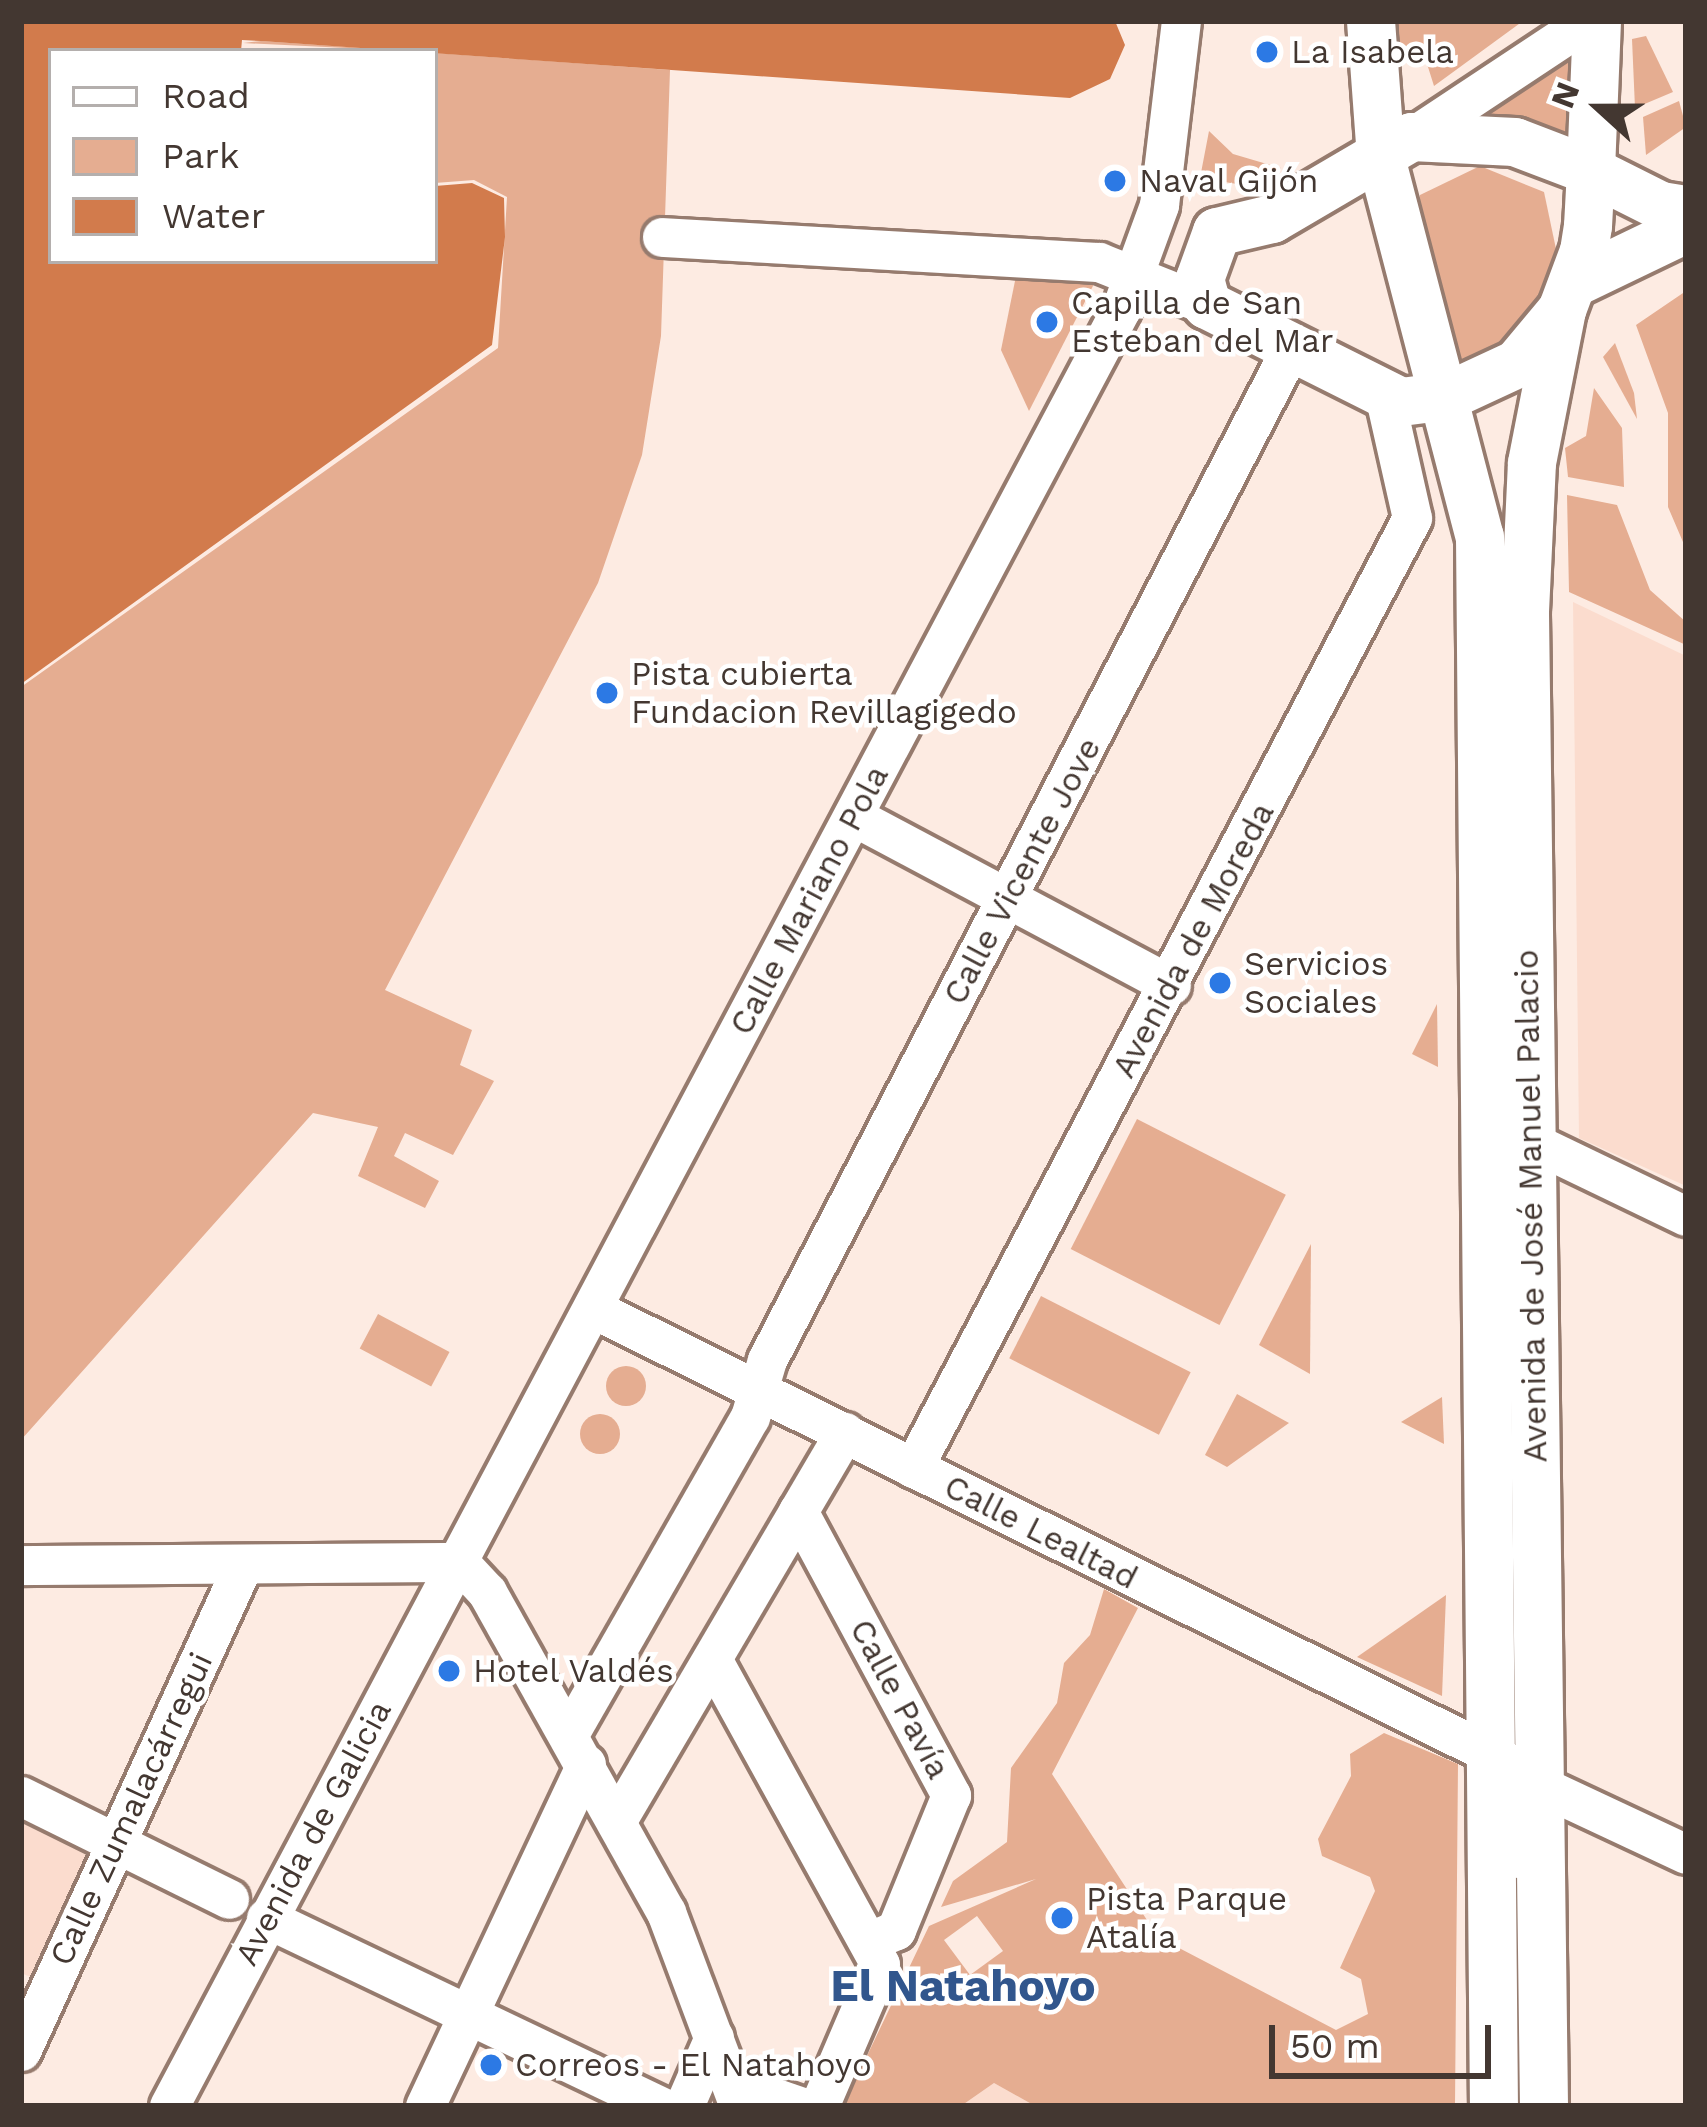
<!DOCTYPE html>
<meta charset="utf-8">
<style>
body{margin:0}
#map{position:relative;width:1707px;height:2127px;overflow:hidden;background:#fdebe2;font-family:"Work Sans",sans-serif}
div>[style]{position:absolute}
.built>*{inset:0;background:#fbdcce}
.green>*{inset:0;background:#e5ad91;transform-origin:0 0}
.round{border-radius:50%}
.water>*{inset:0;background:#d27b4c}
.roads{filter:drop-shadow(3px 0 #967b6e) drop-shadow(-3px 0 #967b6e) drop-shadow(0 3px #967b6e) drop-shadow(0 -3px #967b6e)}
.minor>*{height:39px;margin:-19.5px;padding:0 19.5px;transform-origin:19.5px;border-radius:19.5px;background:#fff}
.major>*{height:48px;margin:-24px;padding:0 24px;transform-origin:24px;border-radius:24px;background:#fff}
.dots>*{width:33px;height:33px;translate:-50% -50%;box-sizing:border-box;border:6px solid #fff;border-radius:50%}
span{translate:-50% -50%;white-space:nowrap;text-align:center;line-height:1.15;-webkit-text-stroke:9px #fff;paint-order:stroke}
.poi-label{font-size:33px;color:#433731}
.left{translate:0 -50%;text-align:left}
.street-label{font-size:33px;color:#433731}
.district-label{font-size:45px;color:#31568d;font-weight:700}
.frame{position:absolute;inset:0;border:24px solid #433731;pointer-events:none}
.legend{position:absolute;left:48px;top:48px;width:390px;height:216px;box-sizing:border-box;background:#fff;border:3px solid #b4afad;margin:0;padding:15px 21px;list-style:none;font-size:36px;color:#433731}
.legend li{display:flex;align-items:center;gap:24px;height:60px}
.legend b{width:60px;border:3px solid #b4afad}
.north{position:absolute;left:1539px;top:48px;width:120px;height:120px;-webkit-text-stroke:9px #fff;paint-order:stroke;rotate:291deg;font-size:33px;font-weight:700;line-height:48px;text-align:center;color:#433731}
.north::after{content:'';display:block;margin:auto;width:42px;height:54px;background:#433731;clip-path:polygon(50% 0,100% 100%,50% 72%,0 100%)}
.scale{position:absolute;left:1269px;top:2025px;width:222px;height:54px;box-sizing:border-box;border:6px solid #433731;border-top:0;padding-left:15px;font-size:36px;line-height:42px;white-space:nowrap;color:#433731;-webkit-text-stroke:9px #fff;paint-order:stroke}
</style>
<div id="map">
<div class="built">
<i style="clip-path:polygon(1573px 602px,1686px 656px,1686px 1186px,1579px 1138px)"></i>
<i style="clip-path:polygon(21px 1819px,91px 1850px,33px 1978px,21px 1973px)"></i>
<i style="clip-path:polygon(994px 2083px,1035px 2106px,961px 2106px)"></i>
</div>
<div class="green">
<i style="clip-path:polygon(1396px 21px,1523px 21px,1434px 86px,1422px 48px,1396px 50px)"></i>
<i style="clip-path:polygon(1646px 36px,1673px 92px,1635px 108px,1632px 39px)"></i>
<i style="clip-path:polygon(261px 41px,408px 51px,243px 43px)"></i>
<i style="clip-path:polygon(435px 53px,670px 70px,661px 336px,642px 455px,598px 583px,385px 990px,472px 1030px,460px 1065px,494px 1081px,453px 1155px,405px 1133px,394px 1156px,439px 1181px,425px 1208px,358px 1176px,378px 1127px,313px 1113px,21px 1440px,21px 687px,498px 348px,507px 197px,474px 180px,435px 183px)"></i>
<i style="clip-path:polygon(1560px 59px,1573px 62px,1571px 142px,1465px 125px)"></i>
<i style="clip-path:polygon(1679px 101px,1686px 127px,1646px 155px,1643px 117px)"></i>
<i style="clip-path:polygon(1209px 131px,1233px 154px,1281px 168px,1237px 184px,1200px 178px)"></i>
<i style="clip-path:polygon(1480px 166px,1544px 192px,1560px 268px,1509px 341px,1460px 371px,1416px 212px,1420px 195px)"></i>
<i style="clip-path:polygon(1016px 276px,1096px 280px,1029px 411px,1001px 350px)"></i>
<i style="clip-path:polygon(1686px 291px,1686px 549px,1668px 507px,1668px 413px,1636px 325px)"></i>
<i style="clip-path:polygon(1615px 343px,1634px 393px,1637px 419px,1603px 357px)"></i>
<i style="clip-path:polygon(1594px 388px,1622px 428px,1624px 487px,1568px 477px,1565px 448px,1586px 436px)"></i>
<i style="clip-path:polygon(1567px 495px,1617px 505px,1650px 590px,1686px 622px,1686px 645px,1569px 592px)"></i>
<i style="clip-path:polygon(1437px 1004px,1438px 1067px,1412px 1054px)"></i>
<i style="left:1137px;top:1119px;width:167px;height:146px;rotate:27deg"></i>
<i style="clip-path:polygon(1311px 1244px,1310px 1374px,1259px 1345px)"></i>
<i style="left:1041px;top:1296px;width:168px;height:70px;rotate:27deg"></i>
<i style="left:378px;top:1314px;width:81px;height:39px;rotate:28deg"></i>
<i class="round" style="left:606px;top:1366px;width:40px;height:40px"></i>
<i style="clip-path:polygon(1237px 1394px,1289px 1423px,1227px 1467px,1205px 1455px)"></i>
<i style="clip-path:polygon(1442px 1397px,1444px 1444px,1401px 1422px)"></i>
<i class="round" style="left:580px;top:1414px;width:40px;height:40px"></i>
<i style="clip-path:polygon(evenodd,1104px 1589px,1138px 1608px,1052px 1774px,1158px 1937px,1336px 2030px,1368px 2014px,1361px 1979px,1340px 1968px,1375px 1891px,1370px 1877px,1322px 1856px,1318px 1839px,1351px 1776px,1350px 1754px,1384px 1733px,1458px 1764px,1455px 2106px,1035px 2106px,994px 2083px,961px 2106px,843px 2106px,929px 1926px,1036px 1879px,941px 1907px,953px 1881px,1007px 1842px,1011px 1768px,1057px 1703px,1064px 1663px,1090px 1635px,1104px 1589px,977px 1916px,1003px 1951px,970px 1975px,944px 1940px,977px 1916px)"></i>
<i style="clip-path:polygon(1446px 1595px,1442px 1696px,1357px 1657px)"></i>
</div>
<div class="water">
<i style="clip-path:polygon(21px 21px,1115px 21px,1125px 45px,1110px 79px,1070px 98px,261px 41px,242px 40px,241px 51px,51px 51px,51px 261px,435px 261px,435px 186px,472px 183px,504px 198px,505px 237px,492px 345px,21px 684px)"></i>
</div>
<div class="roads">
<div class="minor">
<i style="left:1412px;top:137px;width:210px;rotate:-33.5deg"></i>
<i style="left:662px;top:237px;width:438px;rotate:3.3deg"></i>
<i style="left:1099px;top:262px;width:116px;rotate:21.7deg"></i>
<i style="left:853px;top:816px;width:360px;rotate:28deg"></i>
<i style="left:1530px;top:1141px;width:173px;rotate:25.7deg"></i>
<i style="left:592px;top:1308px;width:1030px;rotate:26.39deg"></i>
<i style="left:1515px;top:1766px;width:92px;rotate:88.1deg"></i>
<i style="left:913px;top:1468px;width:1073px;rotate:-62.29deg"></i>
<i style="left:1412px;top:518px;width:123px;rotate:-102.7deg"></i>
<i style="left:798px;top:1511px;width:323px;rotate:61.7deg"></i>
<i style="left:951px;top:1795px;width:146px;rotate:112.2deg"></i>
<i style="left:896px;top:1930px;width:30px;rotate:157deg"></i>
<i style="left:459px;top:1562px;width:41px;rotate:47deg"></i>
<i style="left:487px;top:1592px;width:367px;rotate:60.8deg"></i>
<i style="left:666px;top:1912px;width:207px;rotate:69.4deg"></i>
<i style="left:21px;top:1565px;width:438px;rotate:-0.4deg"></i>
<i style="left:712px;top:1659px;width:348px;rotate:61.2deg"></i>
<i style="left:880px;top:1964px;width:155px;rotate:113.2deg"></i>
<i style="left:569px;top:1734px;width:365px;rotate:-60.3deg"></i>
<i style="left:750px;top:1417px;width:59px;rotate:-73.4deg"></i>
<i style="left:767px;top:1360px;width:1135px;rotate:-62.62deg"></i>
<i style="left:1539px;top:1785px;width:162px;rotate:25.1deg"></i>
<i style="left:21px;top:1796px;width:232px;rotate:26.3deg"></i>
<i style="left:617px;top:1820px;width:450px;rotate:-59.6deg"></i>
<i style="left:266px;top:1918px;width:437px;rotate:25.5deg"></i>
<i style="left:21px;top:2051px;width:532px;rotate:-65.46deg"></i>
<i style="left:732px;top:2083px;width:71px;rotate:18.9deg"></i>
<i style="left:169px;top:2106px;width:2034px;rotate:-62.09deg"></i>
<i style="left:1121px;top:309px;width:111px;rotate:-69.9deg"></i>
<i style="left:1159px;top:205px;width:185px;rotate:-83.2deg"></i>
<i style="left:425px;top:2106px;width:378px;rotate:-64.8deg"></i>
<i style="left:684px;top:2106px;width:75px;rotate:-66.5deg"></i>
</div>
<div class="major">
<i style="left:1371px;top:21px;width:137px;rotate:85.8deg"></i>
<i style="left:1381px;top:158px;width:392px;rotate:75.4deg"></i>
<i style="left:1480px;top:537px;width:1569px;rotate:89.49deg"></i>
<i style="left:1597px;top:21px;width:150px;rotate:92.3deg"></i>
<i style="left:1591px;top:171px;width:55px;rotate:93.1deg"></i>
<i style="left:1588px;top:226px;width:25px;rotate:99deg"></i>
<i style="left:1584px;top:251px;width:63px;rotate:110.4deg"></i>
<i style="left:1562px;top:310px;width:70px;rotate:129.8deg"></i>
<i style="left:1517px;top:364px;width:76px;rotate:155.1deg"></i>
<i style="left:1448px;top:396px;width:47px;rotate:172.7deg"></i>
<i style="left:1401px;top:402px;width:217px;rotate:-153.4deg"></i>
<i style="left:1207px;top:305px;width:27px;rotate:-105deg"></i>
<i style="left:1200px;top:279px;width:50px;rotate:-70.1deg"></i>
<i style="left:1217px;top:232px;width:57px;rotate:-13.3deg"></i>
<i style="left:1272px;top:219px;width:162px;rotate:-30.4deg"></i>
<i style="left:1412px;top:137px;width:103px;rotate:2.8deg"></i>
<i style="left:1515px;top:142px;width:81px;rotate:20.9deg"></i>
<i style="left:1591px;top:171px;width:78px;rotate:26.6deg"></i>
<i style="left:1661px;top:206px;width:25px;rotate:9deg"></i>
<i style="left:1576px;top:282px;width:122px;rotate:-25.7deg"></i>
<i style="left:1544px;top:2106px;width:1495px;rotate:-90.73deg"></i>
<i style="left:1525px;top:611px;width:148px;rotate:-87.3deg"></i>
<i style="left:1532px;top:463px;width:156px;rotate:-78.9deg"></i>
</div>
</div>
<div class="dots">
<i style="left:1267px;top:52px;background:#2c79e4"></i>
<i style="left:1115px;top:181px;background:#2c79e4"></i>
<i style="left:1047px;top:322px;background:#2c79e4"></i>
<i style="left:607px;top:693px;background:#2c79e4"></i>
<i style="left:1220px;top:983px;background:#2c79e4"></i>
<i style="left:449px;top:1671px;background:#2c79e4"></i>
<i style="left:1062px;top:1918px;background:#2c79e4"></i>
<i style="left:491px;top:2065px;background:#2c79e4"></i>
</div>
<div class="poi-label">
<span class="left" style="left:1291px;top:52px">La Isabela</span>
<span class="left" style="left:1139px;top:181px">Naval Gijón</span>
<span class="left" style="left:1071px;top:322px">Capilla de San<br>Esteban del Mar</span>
<span class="left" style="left:631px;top:693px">Pista cubierta<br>Fundacion Revillagigedo</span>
<span class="left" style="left:1244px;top:983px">Servicios<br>Sociales</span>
<span class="left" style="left:473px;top:1671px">Hotel Valdés</span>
<span class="left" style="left:1086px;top:1918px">Pista Parque<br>Atalía</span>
<span class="left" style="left:515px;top:2065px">Correos - El Natahoyo</span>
</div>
<div class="street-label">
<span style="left:1022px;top:871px;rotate:-62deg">Calle Vicente Jove</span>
<span style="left:809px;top:900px;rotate:-62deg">Calle Mariano Pola</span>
<span style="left:1193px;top:940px;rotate:-62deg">Avenida de Moreda</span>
<span style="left:1531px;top:1206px;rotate:-91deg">Avenida de José Manuel Palacio</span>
<span style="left:1041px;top:1532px;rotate:27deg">Calle Lealtad</span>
<span style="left:900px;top:1699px;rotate:62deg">Calle Pavía</span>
<span style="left:131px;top:1809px;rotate:-65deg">Calle Zumalacárregui</span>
<span style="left:313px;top:1833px;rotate:-62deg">Avenida de Galicia</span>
</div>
<div class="district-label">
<span style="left:963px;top:1986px">El Natahoyo</span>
</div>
<div class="frame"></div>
<ul class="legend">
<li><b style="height:15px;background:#fff"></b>Road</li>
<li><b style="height:33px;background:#e5ad91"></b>Park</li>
<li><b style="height:33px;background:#d27b4c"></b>Water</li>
</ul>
<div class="north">N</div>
<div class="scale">50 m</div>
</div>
